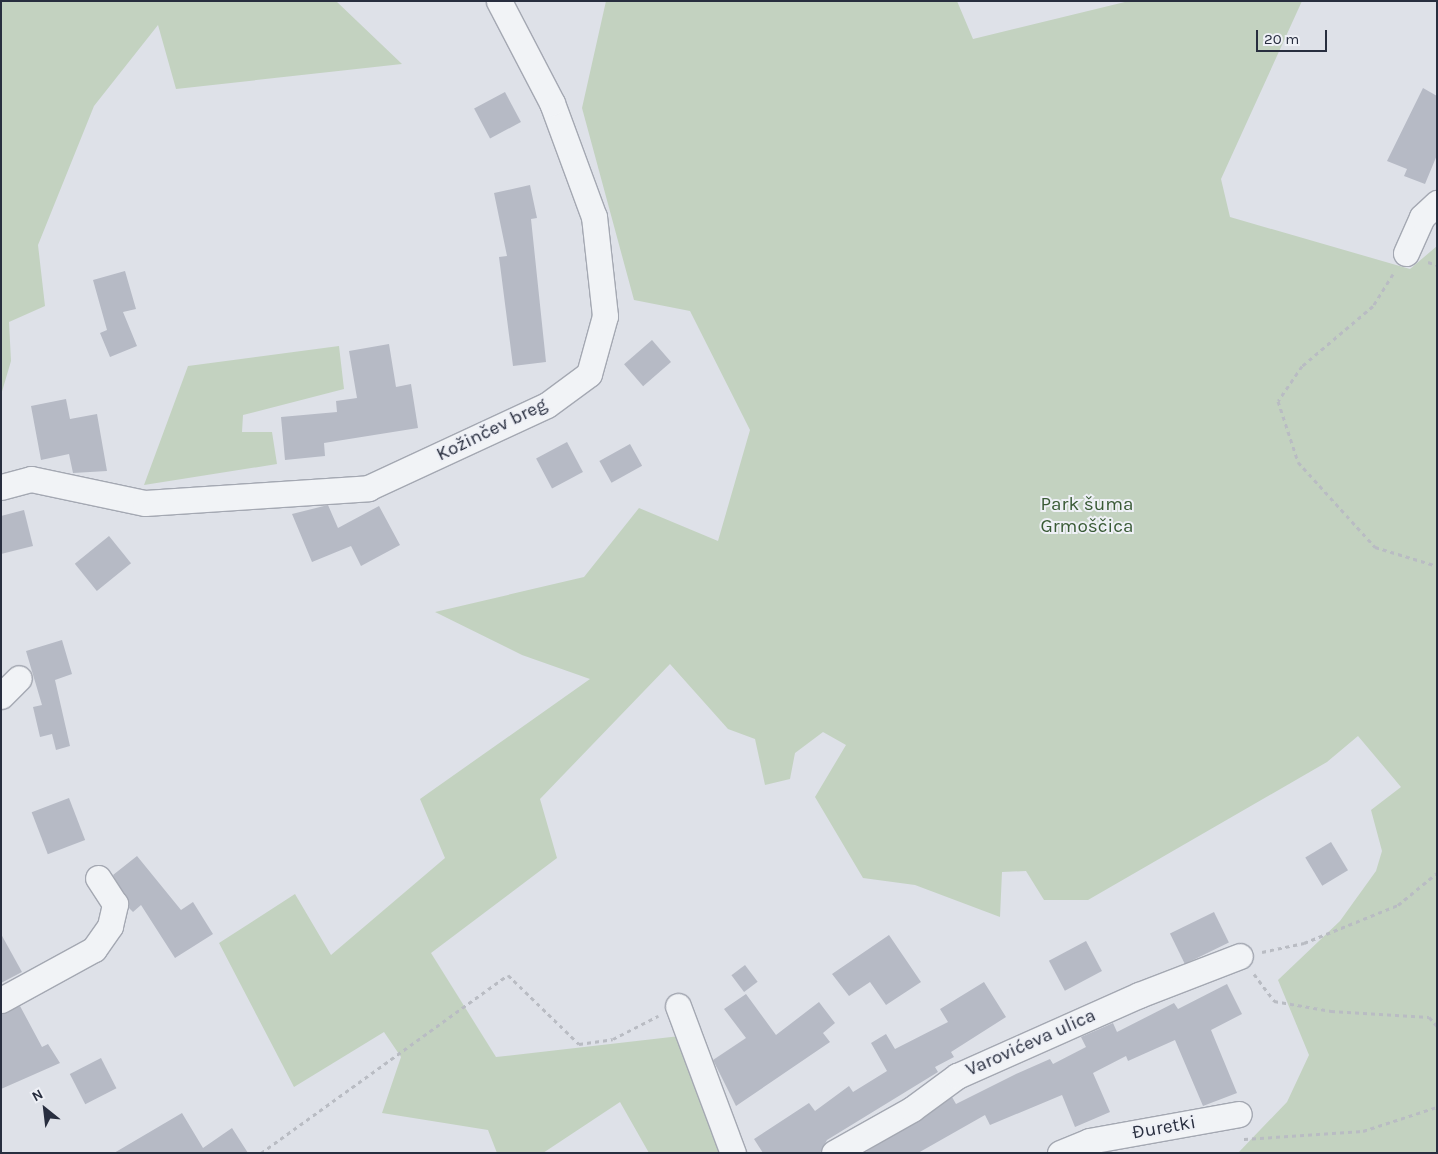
<!DOCTYPE html>
<meta charset="utf-8">
<style>
body{margin:0}
#map{position:relative;width:1438px;height:1154px;overflow:hidden;background:#dee1e8;font-family:Karla,sans-serif}
div>[style]{position:absolute}
.green>*{inset:0;background:#c3d2c0}
.building>*{inset:0;background:#b6bac5;transform-origin:0 0}
.path>*{height:3px;margin-top:-1.5px;transform-origin:0;background:repeating-linear-gradient(90deg,#b9bcc3 0 4px,transparent 0 8px)}
.roads{filter:drop-shadow(1px 0 #a4a8b2) drop-shadow(-1px 0 #a4a8b2) drop-shadow(0 1px #a4a8b2) drop-shadow(0 -1px #a4a8b2)}
.minor>*{height:25px;margin:-12.5px;padding:0 12.5px;transform-origin:12.5px;border-radius:12.5px;background:#f1f3f6}
span{translate:-50% -50%;white-space:nowrap;text-align:center;line-height:1.15;-webkit-text-stroke:4px #eef0f6;paint-order:stroke}
.street-label{font-size:19px;color:#282e3f}
.park-label{font-size:19px;color:#395a35}
.frame{position:absolute;inset:0;border:2px solid #282e3f;pointer-events:none}
.north{position:absolute;left:20px;top:1084px;width:50px;height:50px;-webkit-text-stroke:4px #eef0f6;paint-order:stroke;rotate:331deg;font-size:14px;font-weight:700;line-height:20px;text-align:center;color:#282e3f}
.north::after{content:'';display:block;margin:auto;width:18px;height:22px;background:#282e3f;clip-path:polygon(50% 0,100% 100%,50% 72%,0 100%)}
.scale{position:absolute;left:1256px;top:30px;width:71px;height:22px;box-sizing:border-box;border:2px solid #282e3f;border-top:0;padding-left:6px;font-size:15px;line-height:18px;white-space:nowrap;color:#282e3f;-webkit-text-stroke:4px #eef0f6;paint-order:stroke}
</style>
<div id="map">
<div class="green">
<i style="clip-path:polygon(1px 1px,336px 1px,402px 64px,176px 89px,158px 25px,94px 106px,38px 245px,45px 306px,9px 322px,11px 361px,1px 395px)"></i>
<i style="clip-path:polygon(606px 1px,957px 1px,973px 39px,1129px 1px,1302px 1px,1221px 179px,1230px 217px,1410px 269px,1437px 246px,1437px 1153px,1238px 1153px,1287px 1102px,1309px 1055px,1278px 980px,1340px 921px,1376px 871px,1382px 851px,1371px 810px,1401px 787px,1358px 736px,1327px 762px,1088px 900px,1044px 900px,1026px 871px,1002px 872px,1000px 917px,915px 885px,863px 878px,815px 797px,846px 745px,823px 732px,795px 753px,790px 779px,765px 785px,755px 739px,728px 729px,670px 664px,540px 799px,557px 858px,431px 953px,496px 1057px,680px 1036px,726px 1153px,649px 1153px,620px 1102px,543px 1153px,497px 1153px,488px 1130px,382px 1113px,401px 1057px,384px 1032px,294px 1087px,219px 943px,295px 894px,331px 955px,445px 858px,420px 799px,590px 679px,522px 655px,435px 612px,584px 577px,639px 508px,718px 541px,750px 430px,690px 311px,634px 300px,582px 108px)"></i>
<i style="clip-path:polygon(339px 346px,344px 389px,243px 415px,242px 432px,272px 432px,277px 464px,144px 485px,188px 366px)"></i>
</div>
<div class="building">
<i style="clip-path:polygon(1423px 88px,1437px 96px,1437px 155px,1425px 184px,1404px 176px,1407px 169px,1387px 161px)"></i>
<i style="left:505px;top:92px;width:34px;height:35px;rotate:62deg"></i>
<i style="clip-path:polygon(530px 185px,537px 218px,531px 219px,546px 362px,513px 366px,499px 257px,507px 256px,494px 193px)"></i>
<i style="clip-path:polygon(125px 271px,136px 309px,123px 312px,137px 346px,110px 357px,100px 333px,107px 330px,93px 280px)"></i>
<i style="left:652px;top:340px;width:29px;height:37px;rotate:49deg"></i>
<i style="clip-path:polygon(389px 344px,396px 387px,411px 384px,418px 428px,324px 443px,325px 456px,285px 460px,281px 417px,337px 412px,336px 401px,357px 398px,349px 351px)"></i>
<i style="clip-path:polygon(66px 399px,70px 419px,97px 414px,107px 471px,73px 473px,69px 454px,41px 460px,31px 406px)"></i>
<i style="left:567px;top:442px;width:34px;height:35px;rotate:62deg"></i>
<i style="left:630px;top:444px;width:25px;height:35px;rotate:61deg"></i>
<i style="clip-path:polygon(328px 505px,338px 528px,379px 506px,400px 545px,361px 566px,351px 546px,312px 562px,292px 514px)"></i>
<i style="clip-path:polygon(24px 510px,33px 546px,1px 554px,1px 516px)"></i>
<i style="left:109px;top:536px;width:35px;height:44px;rotate:51deg"></i>
<i style="clip-path:polygon(62px 640px,72px 674px,55px 680px,70px 746px,56px 750px,52px 734px,40px 737px,33px 707px,42px 705px,26px 651px)"></i>
<i style="left:69px;top:798px;width:45px;height:40px;rotate:69deg"></i>
<i style="left:1331px;top:842px;width:33px;height:30px;rotate:59deg"></i>
<i style="clip-path:polygon(137px 856px,181px 910px,193px 902px,213px 934px,175px 958px,141px 905px,133px 912px,129px 908px,113px 875px)"></i>
<i style="left:1214px;top:912px;width:34px;height:49px;rotate:64deg"></i>
<i style="clip-path:polygon(1px 934px,22px 972px,1px 983px)"></i>
<i style="clip-path:polygon(889px 935px,921px 982px,886px 1005px,870px 982px,849px 996px,832px 974px)"></i>
<i style="left:1086px;top:941px;width:34px;height:42px;rotate:62deg"></i>
<i style="left:745px;top:965px;width:21px;height:17px;rotate:53deg"></i>
<i style="clip-path:polygon(984px 982px,1006px 1017px,951px 1052px,954px 1057px,935px 1067px,938px 1072px,827px 1140px,820px 1153px,763px 1153px,754px 1139px,809px 1103px,815px 1111px,849px 1086px,853px 1092px,887px 1071px,871px 1043px,886px 1034px,895px 1049px,948px 1022px,940px 1009px)"></i>
<i style="clip-path:polygon(1227px 984px,1242px 1014px,1211px 1030px,1237px 1093px,1203px 1106px,1175px 1040px,1128px 1061px,1126px 1056px,1093px 1073px,1110px 1112px,1075px 1127px,1062px 1095px,990px 1125px,985px 1115px,918px 1153px,864px 1153px,952px 1097px,956px 1104px,1016px 1074px,1050px 1059px,1053px 1064px,1086px 1047px,1081px 1037px,1113px 1023px,1117px 1032px,1174px 1003px,1178px 1009px)"></i>
<i style="clip-path:polygon(746px 994px,776px 1035px,819px 1002px,835px 1023px,823px 1033px,830px 1042px,736px 1106px,713px 1060px,746px 1038px,724px 1009px)"></i>
<i style="clip-path:polygon(20px 1006px,42px 1047px,48px 1044px,60px 1063px,1px 1089px,1px 1014px)"></i>
<i style="left:101px;top:1058px;width:34px;height:35px;rotate:63deg"></i>
<i style="clip-path:polygon(182px 1113px,203px 1148px,232px 1128px,248px 1153px,114px 1153px)"></i>
</div>
<div class="path">
<i style="left:1428px;top:262px;width:9px;rotate:18deg"></i>
<i style="left:1393px;top:274px;width:38px;rotate:122deg"></i>
<i style="left:1373px;top:306px;width:93px;rotate:139.8deg"></i>
<i style="left:1302px;top:366px;width:42px;rotate:124.4deg"></i>
<i style="left:1278px;top:401px;width:64px;rotate:71.8deg"></i>
<i style="left:1298px;top:462px;width:115px;rotate:47.8deg"></i>
<i style="left:1375px;top:547px;width:65px;rotate:17deg"></i>
<i style="left:1262px;top:952px;width:43px;rotate:-12.1deg"></i>
<i style="left:1304px;top:943px;width:101px;rotate:-22deg"></i>
<i style="left:1398px;top:905px;width:50px;rotate:-39.4deg"></i>
<i style="left:1254px;top:974px;width:34px;rotate:53deg"></i>
<i style="left:1274px;top:1001px;width:58px;rotate:10deg"></i>
<i style="left:1331px;top:1011px;width:98px;rotate:3.5deg"></i>
<i style="left:1429px;top:1017px;width:12px;rotate:48deg"></i>
<i style="left:1244px;top:1139px;width:119px;rotate:-3.8deg"></i>
<i style="left:1363px;top:1131px;width:78px;rotate:-18deg"></i>
<i style="left:261px;top:1153px;width:304px;rotate:-35.8deg"></i>
<i style="left:508px;top:975px;width:99px;rotate:44.2deg"></i>
<i style="left:579px;top:1044px;width:34px;rotate:-8deg"></i>
<i style="left:613px;top:1039px;width:51px;rotate:-27.1deg"></i>
</div>
<div class="roads">
<div class="minor">
<i style="left:1406px;top:253px;width:39px;rotate:-66deg"></i>
<i style="left:1422px;top:217px;width:21px;rotate:-43deg"></i>
<i style="left:1px;top:487px;width:31px;rotate:-15deg"></i>
<i style="left:31px;top:479px;width:116px;rotate:11.9deg"></i>
<i style="left:145px;top:503px;width:224px;rotate:-3.8deg"></i>
<i style="left:368px;top:488px;width:197px;rotate:-24.9deg"></i>
<i style="left:547px;top:405px;width:52px;rotate:-36.4deg"></i>
<i style="left:589px;top:374px;width:60px;rotate:-74.6deg"></i>
<i style="left:605px;top:316px;width:100px;rotate:-96.3deg"></i>
<i style="left:594px;top:217px;width:121px;rotate:-110.2deg"></i>
<i style="left:552px;top:103px;width:115px;rotate:-117.5deg"></i>
<i style="left:1px;top:696px;width:25px;rotate:-45deg"></i>
<i style="left:1px;top:1000px;width:106px;rotate:-28.7deg"></i>
<i style="left:94px;top:949px;width:28px;rotate:-55deg"></i>
<i style="left:110px;top:926px;width:23px;rotate:-77deg"></i>
<i style="left:115px;top:904px;width:31px;rotate:-123deg"></i>
<i style="left:678px;top:1006px;width:157px;rotate:69.5deg"></i>
<i style="left:834px;top:1153px;width:90px;rotate:-29.4deg"></i>
<i style="left:912px;top:1109px;width:56px;rotate:-36.3deg"></i>
<i style="left:957px;top:1076px;width:199px;rotate:-24deg"></i>
<i style="left:1139px;top:995px;width:108px;rotate:-21.1deg"></i>
<i style="left:1060px;top:1153px;width:31px;rotate:-22deg"></i>
<i style="left:1089px;top:1141px;width:152px;rotate:-10.2deg"></i>
</div>
</div>
<div class="street-label">
<span style="left:492px;top:430px;rotate:-26deg">Kožinčev breg</span>
<span style="left:1031px;top:1043px;rotate:-24deg">Varovićeva ulica</span>
<span style="left:1164px;top:1128px;rotate:-10deg">Đuretki</span>
</div>
<div class="park-label">
<span style="left:1087px;top:516px">Park šuma<br>Grmoščica</span>
</div>
<div class="frame"></div>
<div class="north">N</div>
<div class="scale">20 m</div>
</div>
